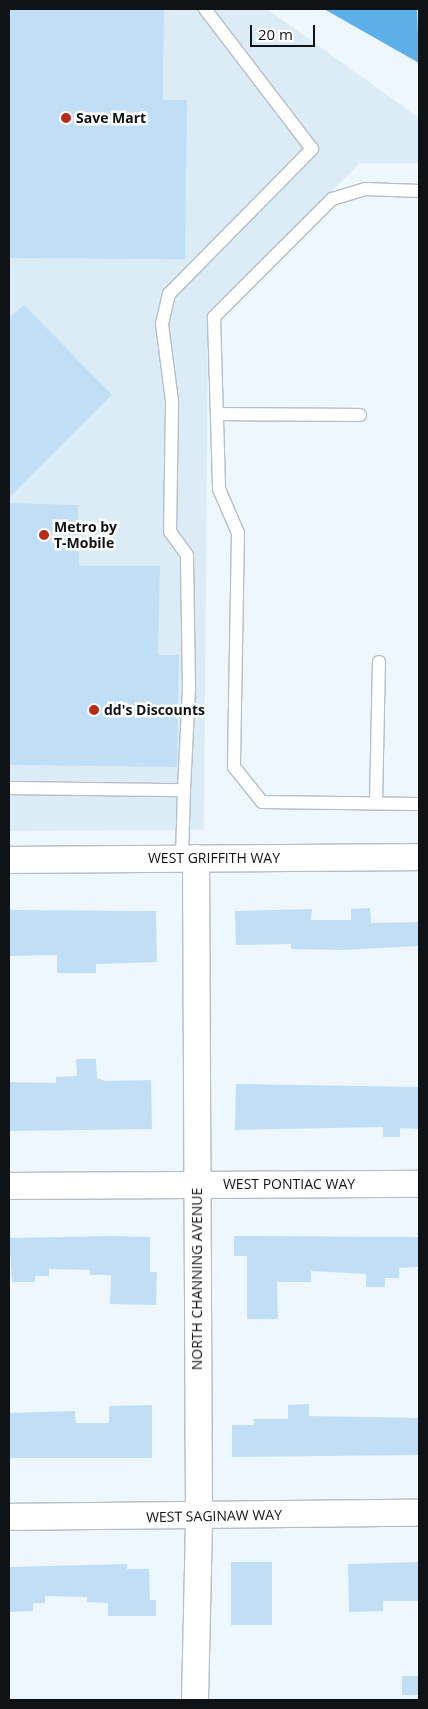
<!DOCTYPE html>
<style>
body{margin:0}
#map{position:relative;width:428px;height:1709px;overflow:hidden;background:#eef7fe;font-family:"Open Sans",sans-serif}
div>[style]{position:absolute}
.built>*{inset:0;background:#dcecf7}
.water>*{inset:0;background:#5cafe8}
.building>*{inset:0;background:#c0dff7;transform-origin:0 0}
.roads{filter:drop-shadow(1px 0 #b6bec5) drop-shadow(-1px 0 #b6bec5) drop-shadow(0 1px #b6bec5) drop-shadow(0 -1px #b6bec5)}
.lane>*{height:12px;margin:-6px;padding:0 6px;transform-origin:6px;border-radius:6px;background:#fff}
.street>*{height:26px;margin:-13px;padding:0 13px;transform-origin:13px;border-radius:13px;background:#fff}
.dots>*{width:14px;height:14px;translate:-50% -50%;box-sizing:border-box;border:2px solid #fff;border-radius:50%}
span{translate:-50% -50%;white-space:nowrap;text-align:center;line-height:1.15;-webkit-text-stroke:5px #fff;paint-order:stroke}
.poi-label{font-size:14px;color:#101315;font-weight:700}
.left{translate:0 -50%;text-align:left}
.street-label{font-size:14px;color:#101315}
.frame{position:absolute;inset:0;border:10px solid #101315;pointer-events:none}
.scale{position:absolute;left:250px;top:25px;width:65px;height:22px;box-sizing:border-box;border:2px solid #101315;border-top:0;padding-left:6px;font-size:15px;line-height:18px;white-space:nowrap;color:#101315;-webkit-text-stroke:4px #fff;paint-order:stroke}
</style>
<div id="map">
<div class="built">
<i style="clip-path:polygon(9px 9px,267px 9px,419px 118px,419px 163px,360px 163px,208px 312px,204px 830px,9px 831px)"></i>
</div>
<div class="water">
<i style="clip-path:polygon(324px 9px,417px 9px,419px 63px)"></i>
</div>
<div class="building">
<i style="clip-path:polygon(9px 9px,164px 9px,163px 100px,187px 100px,185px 259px,9px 258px)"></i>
<i style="clip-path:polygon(24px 305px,112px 395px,9px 498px,9px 318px)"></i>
<i style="clip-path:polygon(9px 503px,78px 505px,79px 566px,160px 566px,158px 655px,179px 655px,177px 767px,9px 765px)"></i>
<i style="clip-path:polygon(370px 908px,371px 923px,419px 922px,419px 946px,342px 950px,291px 949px,291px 944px,236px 945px,235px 911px,312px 909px,311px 920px,351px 920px,351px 909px)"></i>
<i style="clip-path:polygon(9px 910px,156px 911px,157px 962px,96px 964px,96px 973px,57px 973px,57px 955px,9px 956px)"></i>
<i style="clip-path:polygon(76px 1059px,96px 1059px,97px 1078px,105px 1081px,151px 1080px,152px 1129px,9px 1131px,9px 1082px,56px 1083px,56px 1077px,77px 1076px)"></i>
<i style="clip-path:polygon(236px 1084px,419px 1087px,419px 1129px,400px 1128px,400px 1137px,383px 1137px,383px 1127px,235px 1130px)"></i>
<i style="clip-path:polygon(112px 1236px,150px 1237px,150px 1272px,157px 1272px,156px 1305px,110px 1304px,111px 1275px,90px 1275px,90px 1270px,49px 1269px,49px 1276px,35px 1276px,35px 1282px,12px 1282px,9px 1238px)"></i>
<i style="clip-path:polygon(234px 1236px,419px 1237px,419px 1267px,399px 1268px,399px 1278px,385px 1278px,385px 1287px,366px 1287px,366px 1274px,311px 1271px,311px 1282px,277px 1282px,278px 1319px,247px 1319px,247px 1256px,234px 1256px)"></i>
<i style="clip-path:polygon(309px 1404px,309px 1416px,419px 1418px,419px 1455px,232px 1457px,232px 1425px,254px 1425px,254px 1419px,288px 1419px,288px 1405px)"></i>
<i style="clip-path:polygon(152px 1405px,152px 1458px,9px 1458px,9px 1413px,75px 1411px,76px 1423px,109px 1423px,109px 1406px)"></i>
<i style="left:272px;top:1562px;width:63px;height:41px;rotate:90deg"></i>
<i style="clip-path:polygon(419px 1562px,419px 1601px,383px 1601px,383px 1611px,349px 1612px,348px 1564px)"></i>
<i style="clip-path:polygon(127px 1564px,127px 1569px,149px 1569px,150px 1600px,156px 1600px,156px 1616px,108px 1616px,108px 1603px,87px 1602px,87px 1597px,45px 1596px,45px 1603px,33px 1603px,33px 1611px,9px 1612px,9px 1567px)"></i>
<i style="left:419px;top:1676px;width:19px;height:17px;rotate:90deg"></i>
</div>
<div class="roads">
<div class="lane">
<i style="left:419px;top:191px;width:54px;rotate:-177.9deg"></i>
<i style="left:365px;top:189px;width:34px;rotate:163deg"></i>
<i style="left:332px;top:199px;width:167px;rotate:135deg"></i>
<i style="left:214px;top:317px;width:172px;rotate:88.3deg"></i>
<i style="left:219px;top:489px;width:48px;rotate:66.6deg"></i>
<i style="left:238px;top:533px;width:234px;rotate:91deg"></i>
<i style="left:234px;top:767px;width:45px;rotate:51.3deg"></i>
<i style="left:262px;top:802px;width:157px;rotate:0.7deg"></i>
<i style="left:217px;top:414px;width:143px;rotate:0.4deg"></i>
<i style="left:9px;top:788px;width:175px;rotate:0.7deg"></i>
<i style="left:184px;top:790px;width:68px;rotate:91.7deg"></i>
<i style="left:184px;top:790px;width:103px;rotate:-87.2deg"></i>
<i style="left:189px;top:687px;width:132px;rotate:-90.9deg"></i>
<i style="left:187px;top:555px;width:29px;rotate:-126deg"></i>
<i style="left:170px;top:532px;width:131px;rotate:-89.1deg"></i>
<i style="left:172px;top:401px;width:78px;rotate:-97.4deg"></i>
<i style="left:162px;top:324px;width:31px;rotate:-77deg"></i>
<i style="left:169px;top:294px;width:204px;rotate:-45.4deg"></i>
<i style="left:312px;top:149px;width:176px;rotate:-127.4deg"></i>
<i style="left:376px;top:803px;width:141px;rotate:-88.8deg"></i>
</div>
<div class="street">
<i style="left:9px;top:860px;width:410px;rotate:-0.4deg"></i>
<i style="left:9px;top:1186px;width:410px;rotate:-0.3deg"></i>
<i style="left:9px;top:1517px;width:410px;rotate:-0.6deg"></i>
<i style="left:195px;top:1700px;width:183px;rotate:-88.7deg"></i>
<i style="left:199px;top:1517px;width:659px;rotate:-90.26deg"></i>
</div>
</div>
<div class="dots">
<i style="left:66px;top:118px;background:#b82b17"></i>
<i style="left:44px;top:535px;background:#b82b17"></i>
<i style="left:94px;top:710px;background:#b82b17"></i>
</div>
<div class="poi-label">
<span class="left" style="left:76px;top:118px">Save Mart</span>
<span class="left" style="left:54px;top:535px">Metro by<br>T-Mobile</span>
<span class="left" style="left:104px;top:710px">dd's Discounts</span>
</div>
<div class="street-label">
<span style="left:214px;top:858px">WEST GRIFFITH WAY</span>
<span style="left:289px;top:1184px">WEST PONTIAC WAY</span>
<span style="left:197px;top:1279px;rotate:-90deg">NORTH CHANNING AVENUE</span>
<span style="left:214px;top:1516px;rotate:-1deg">WEST SAGINAW WAY</span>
</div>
<div class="frame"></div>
<div class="scale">20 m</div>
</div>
